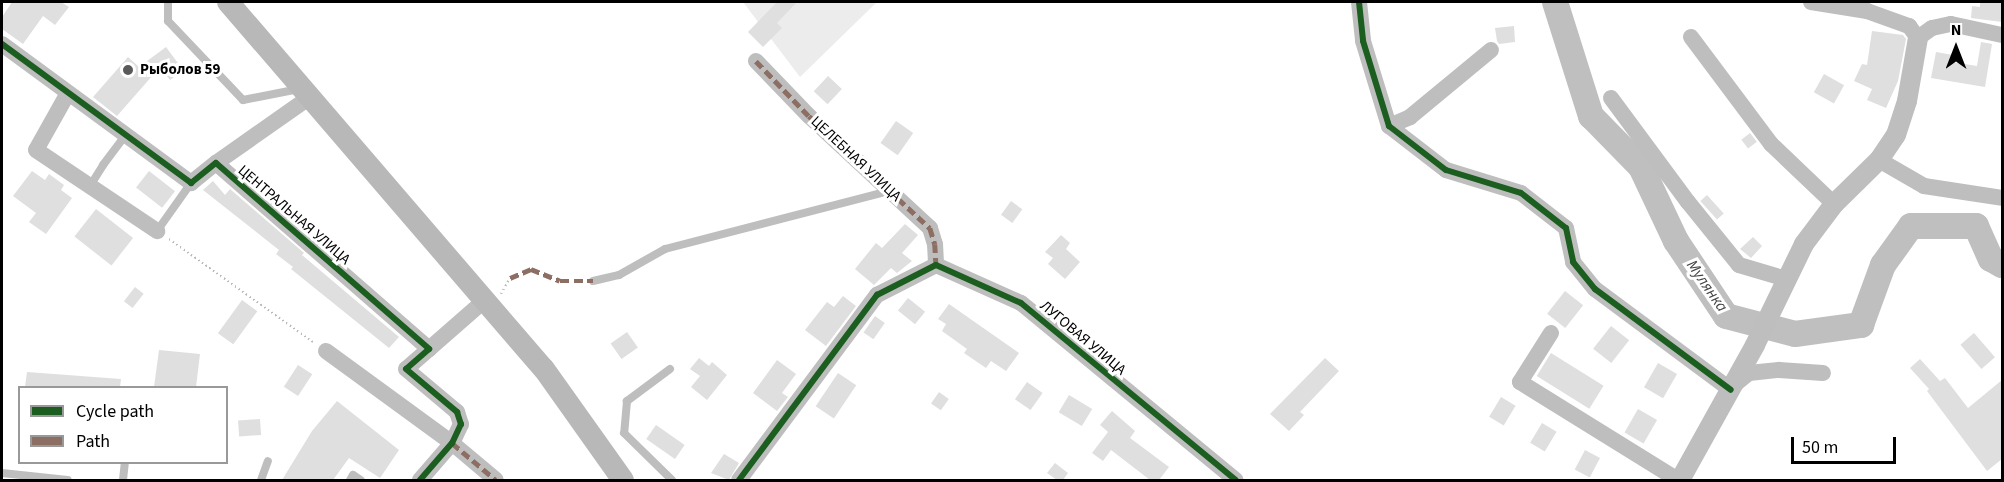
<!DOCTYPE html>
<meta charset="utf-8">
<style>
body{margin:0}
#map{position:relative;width:2004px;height:482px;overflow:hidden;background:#fff;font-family:"Source Sans 3",sans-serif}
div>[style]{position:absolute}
.green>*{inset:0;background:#ececec}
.river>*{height:26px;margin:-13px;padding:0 13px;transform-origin:13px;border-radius:13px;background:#bfbfbf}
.building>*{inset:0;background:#dfdfdf;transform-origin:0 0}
.path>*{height:2px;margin-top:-1px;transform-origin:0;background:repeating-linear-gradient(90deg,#b9b9b9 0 1.5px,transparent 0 4.5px)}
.service>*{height:8px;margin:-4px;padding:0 4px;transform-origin:4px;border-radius:4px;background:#bebebe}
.minor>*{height:16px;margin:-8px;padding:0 8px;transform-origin:8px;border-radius:8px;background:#bebebe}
.tertiary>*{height:20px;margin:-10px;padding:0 10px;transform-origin:10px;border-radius:10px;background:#bebebe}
.secondary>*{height:22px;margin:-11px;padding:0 11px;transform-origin:11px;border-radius:11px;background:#b8b8b8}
.quiet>*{height:4.5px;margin-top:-2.25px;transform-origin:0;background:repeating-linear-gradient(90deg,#8d6e63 0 9px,transparent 0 13.5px)}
.cycleway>*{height:6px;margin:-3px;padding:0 3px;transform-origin:3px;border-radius:3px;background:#1b5e20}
.dots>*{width:16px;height:16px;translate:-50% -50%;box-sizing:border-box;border:3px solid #fff;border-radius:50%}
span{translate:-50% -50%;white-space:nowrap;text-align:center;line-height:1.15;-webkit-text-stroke:6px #fff;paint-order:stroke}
.poi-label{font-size:15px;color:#000;font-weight:700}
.left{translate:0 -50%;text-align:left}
.street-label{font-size:15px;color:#000}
.water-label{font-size:16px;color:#444;font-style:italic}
.frame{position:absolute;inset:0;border:3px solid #000;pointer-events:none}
.legend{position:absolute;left:18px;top:386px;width:210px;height:78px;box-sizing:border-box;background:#fff;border:2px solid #999;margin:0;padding:8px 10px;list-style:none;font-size:18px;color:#000}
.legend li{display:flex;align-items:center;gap:12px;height:30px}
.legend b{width:30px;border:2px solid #999}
.north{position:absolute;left:1926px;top:18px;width:60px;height:60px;-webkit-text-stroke:4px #fff;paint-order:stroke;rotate:0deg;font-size:16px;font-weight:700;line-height:24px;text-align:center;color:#000}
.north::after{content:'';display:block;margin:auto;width:21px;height:27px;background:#000;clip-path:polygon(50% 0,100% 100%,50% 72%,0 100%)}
.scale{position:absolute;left:1791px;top:437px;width:105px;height:27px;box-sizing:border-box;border:3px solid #000;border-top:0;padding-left:8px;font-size:18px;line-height:21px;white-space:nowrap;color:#000;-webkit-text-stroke:4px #fff;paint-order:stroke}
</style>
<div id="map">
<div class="green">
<i style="clip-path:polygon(743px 2px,877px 2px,800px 77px)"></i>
</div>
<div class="river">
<i style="left:1555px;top:2px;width:120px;rotate:72.5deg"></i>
<i style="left:1591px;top:116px;width:71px;rotate:45.6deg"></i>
<i style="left:1641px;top:167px;width:82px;rotate:64.7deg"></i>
<i style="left:1676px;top:241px;width:90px;rotate:56.3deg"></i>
<i style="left:1726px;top:316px;width:71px;rotate:14.6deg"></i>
<i style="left:1795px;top:334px;width:67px;rotate:-7.8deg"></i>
<i style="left:1861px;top:325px;width:64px;rotate:-69.9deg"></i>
<i style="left:1883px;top:265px;width:48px;rotate:-54.3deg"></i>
<i style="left:1911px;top:226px;width:65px"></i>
<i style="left:1976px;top:226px;width:36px;rotate:66deg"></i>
<i style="left:1991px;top:259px;width:13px;rotate:29deg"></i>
</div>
<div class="building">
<i style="clip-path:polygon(12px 2px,61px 2px,69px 7px,55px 25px,43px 16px,23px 44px,2px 29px,2px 17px)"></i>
<i style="clip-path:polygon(777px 2px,797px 2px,777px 23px,782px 28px,763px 47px,748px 32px)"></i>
<i style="clip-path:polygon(1980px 2px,2002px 2px,2002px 22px,1971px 18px,1972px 6px,1980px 7px)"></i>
<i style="clip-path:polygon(1514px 26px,1515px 42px,1499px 44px,1497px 41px,1495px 28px)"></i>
<i style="clip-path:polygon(1872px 31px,1903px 35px,1906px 39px,1898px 81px,1886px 108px,1867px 100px,1872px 89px,1854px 81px,1862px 64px,1867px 65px)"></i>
<i style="clip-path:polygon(1981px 42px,1992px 44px,1985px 87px,1931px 78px,1936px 52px,1953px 55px,1952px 62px,1977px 66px)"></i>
<i style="clip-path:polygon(166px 47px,183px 70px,170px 80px,160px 67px,117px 116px,93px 97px,128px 57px,139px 67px)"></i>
<i style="left:1824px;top:74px;width:23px;height:21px;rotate:29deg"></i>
<i style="left:828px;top:76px;width:19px;height:21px;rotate:43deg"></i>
<i style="left:896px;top:121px;width:21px;height:27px;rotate:35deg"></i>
<i style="left:1750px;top:133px;width:11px;height:11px;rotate:52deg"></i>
<i style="clip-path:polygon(32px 171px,45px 180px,49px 174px,64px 185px,61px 190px,72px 198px,46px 234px,29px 222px,36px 213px,13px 196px)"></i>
<i style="left:149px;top:171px;width:33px;height:21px;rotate:38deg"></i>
<i style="clip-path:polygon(213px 181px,225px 195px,230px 189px,304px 253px,302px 255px,399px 337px,389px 348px,291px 269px,293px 267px,276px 254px,279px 250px,203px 190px)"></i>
<i style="left:1707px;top:195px;width:25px;height:9px;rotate:48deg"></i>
<i style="left:1011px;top:201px;width:14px;height:17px;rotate:36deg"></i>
<i style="left:96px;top:209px;width:47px;height:35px;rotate:38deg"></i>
<i style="clip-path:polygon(905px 224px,918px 235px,902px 253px,912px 261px,897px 273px,891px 268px,874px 285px,855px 269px,876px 243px,882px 248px)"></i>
<i style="clip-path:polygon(1061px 235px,1070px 243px,1066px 249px,1080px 262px,1065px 279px,1048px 264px,1053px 258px,1045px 252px)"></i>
<i style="clip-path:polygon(1753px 237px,1762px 246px,1751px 258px,1740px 249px)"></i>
<i style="left:135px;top:287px;width:11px;height:18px;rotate:38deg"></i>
<i style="left:1565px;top:291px;width:23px;height:29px;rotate:38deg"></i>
<i style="clip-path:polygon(843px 296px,856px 306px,826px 346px,805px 330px,827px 302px,834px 307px)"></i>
<i style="left:908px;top:298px;width:22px;height:16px;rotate:39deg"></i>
<i style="left:242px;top:300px;width:19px;height:41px;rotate:36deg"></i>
<i style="clip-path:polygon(949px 304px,1019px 353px,1006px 371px,991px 361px,986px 368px,964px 353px,967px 349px,942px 331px,946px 324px,938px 319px)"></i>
<i style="left:875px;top:316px;width:12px;height:20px;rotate:35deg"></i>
<i style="left:1611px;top:326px;width:23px;height:29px;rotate:38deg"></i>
<i style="left:627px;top:332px;width:19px;height:20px;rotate:55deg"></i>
<i style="left:1974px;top:333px;width:32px;height:18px;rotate:49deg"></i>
<i style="clip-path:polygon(159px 350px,200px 354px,196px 387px,154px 387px)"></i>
<i style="left:1551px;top:353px;width:62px;height:27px;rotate:32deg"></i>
<i style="clip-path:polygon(699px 358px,709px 366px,712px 362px,727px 375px,707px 400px,691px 387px,700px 376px,690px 369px)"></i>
<i style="clip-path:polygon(1325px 358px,1339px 371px,1300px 412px,1304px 415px,1289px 431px,1270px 414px)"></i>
<i style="clip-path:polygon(1920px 359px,1940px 381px,1945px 378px,1968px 408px,2002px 380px,2002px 459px,1987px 471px,1927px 391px,1929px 389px,1910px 368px)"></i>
<i style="clip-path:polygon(777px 360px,796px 374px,782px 393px,788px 397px,777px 411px,753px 393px)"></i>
<i style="left:1658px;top:363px;width:22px;height:28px;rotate:30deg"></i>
<i style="left:298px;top:365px;width:17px;height:26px;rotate:33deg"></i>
<i style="clip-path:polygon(27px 372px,121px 379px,120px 387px,25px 387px)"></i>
<i style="left:838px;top:373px;width:22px;height:40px;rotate:34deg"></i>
<i style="left:1027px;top:382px;width:19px;height:21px;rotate:35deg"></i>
<i style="left:939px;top:392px;width:12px;height:14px;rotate:35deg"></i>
<i style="left:1069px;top:395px;width:27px;height:20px;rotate:31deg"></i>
<i style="left:1501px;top:397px;width:17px;height:23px;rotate:31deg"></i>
<i style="clip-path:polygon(337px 401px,399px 450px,380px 478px,349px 458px,333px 480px,282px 480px,312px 431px)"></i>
<i style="left:1638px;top:409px;width:22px;height:27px;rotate:30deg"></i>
<i style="clip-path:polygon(1112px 411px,1135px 431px,1130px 438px,1169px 467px,1159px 480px,1150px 480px,1111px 450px,1103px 461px,1092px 453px,1108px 432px,1100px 425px)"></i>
<i style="left:260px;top:419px;width:16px;height:22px;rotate:86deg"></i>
<i style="left:1542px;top:423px;width:17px;height:23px;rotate:31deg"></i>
<i style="left:656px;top:425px;width:35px;height:17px;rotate:35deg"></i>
<i style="left:1585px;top:450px;width:17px;height:22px;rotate:28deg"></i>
<i style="clip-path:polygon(724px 454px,739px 463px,729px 480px,711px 473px)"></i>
<i style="clip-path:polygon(1055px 463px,1068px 473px,1063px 480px,1057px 480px,1047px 473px)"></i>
</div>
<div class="path">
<i style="left:169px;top:239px;width:177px;rotate:35.6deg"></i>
<i style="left:501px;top:294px;width:18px;rotate:-61deg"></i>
</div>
<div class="service">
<i style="left:168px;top:2px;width:19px;rotate:90deg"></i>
<i style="left:168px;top:21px;width:109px;rotate:46.5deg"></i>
<i style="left:243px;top:100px;width:57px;rotate:-11.1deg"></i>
<i style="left:90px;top:186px;width:25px;rotate:-58deg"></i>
<i style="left:103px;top:165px;width:38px;rotate:-53deg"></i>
<i style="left:157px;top:231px;width:59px;rotate:-54.7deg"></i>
<i style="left:593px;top:281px;width:27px;rotate:-13deg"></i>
<i style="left:619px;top:275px;width:53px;rotate:-29.5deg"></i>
<i style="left:665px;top:249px;width:232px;rotate:-14.5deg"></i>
<i style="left:670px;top:369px;width:54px;rotate:143.3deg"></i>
<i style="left:627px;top:401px;width:32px;rotate:95deg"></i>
<i style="left:624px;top:433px;width:67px;rotate:44.4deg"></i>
<i style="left:2px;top:473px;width:66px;rotate:6.1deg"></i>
<i style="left:123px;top:480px;width:18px;rotate:-84deg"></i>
<i style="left:261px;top:480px;width:20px;rotate:-70deg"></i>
<i style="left:350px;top:480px;width:6px;rotate:-59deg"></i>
<i style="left:353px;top:475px;width:9px;rotate:32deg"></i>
</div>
<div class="minor">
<i style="left:1359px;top:2px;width:39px;rotate:84deg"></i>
<i style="left:1363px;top:41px;width:89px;rotate:73deg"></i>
<i style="left:1389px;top:126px;width:72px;rotate:37.7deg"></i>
<i style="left:1446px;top:170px;width:78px;rotate:17deg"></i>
<i style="left:1521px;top:193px;width:57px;rotate:37.9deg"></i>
<i style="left:1566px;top:228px;width:35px;rotate:78deg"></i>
<i style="left:1573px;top:262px;width:35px;rotate:51deg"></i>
<i style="left:1595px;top:289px;width:169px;rotate:36.6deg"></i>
<i style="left:1811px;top:2px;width:57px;rotate:9.1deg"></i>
<i style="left:1867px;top:11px;width:45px;rotate:19.7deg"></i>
<i style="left:1909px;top:26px;width:15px;rotate:53deg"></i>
<i style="left:1918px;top:38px;width:17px;rotate:-36deg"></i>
<i style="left:1932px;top:28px;width:19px;rotate:-12deg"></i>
<i style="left:1951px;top:24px;width:52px;rotate:12.2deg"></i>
<i style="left:1691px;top:37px;width:134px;rotate:53.2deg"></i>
<i style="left:1771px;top:144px;width:87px;rotate:43.6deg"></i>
<i style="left:2px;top:44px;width:235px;rotate:36.3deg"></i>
<i style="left:191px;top:183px;width:32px;rotate:-39deg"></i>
<i style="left:216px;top:163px;width:283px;rotate:41.1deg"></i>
<i style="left:429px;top:349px;width:30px;rotate:139deg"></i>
<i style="left:406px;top:369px;width:67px;rotate:40.1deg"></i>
<i style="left:457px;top:412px;width:13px;rotate:72deg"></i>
<i style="left:461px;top:424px;width:21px;rotate:115deg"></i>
<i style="left:452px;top:443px;width:49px;rotate:130.9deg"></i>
<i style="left:756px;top:61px;width:76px;rotate:46.1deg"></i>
<i style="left:809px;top:116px;width:165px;rotate:42.8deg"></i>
<i style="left:930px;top:228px;width:17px;rotate:73deg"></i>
<i style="left:935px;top:244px;width:21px;rotate:87deg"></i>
<i style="left:68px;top:93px;width:65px;rotate:119.3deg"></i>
<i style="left:36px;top:150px;width:146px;rotate:33.8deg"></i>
<i style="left:1611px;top:98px;width:129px;rotate:53.5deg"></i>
<i style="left:1688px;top:202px;width:81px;rotate:51deg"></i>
<i style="left:1739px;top:265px;width:49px;rotate:16.6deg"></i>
<i style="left:1389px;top:126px;width:23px;rotate:-23deg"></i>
<i style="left:1410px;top:117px;width:105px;rotate:-39.6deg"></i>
<i style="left:1879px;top:160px;width:52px;rotate:30deg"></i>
<i style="left:1924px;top:186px;width:79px;rotate:8.7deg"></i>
<i style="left:216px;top:163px;width:115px;rotate:-35.1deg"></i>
<i style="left:1551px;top:333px;width:58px;rotate:122.3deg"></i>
<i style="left:1520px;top:382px;width:186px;rotate:31.8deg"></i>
<i style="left:429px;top:349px;width:74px;rotate:-41.2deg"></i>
<i style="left:326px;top:351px;width:156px;rotate:36.1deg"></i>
<i style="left:452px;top:443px;width:57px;rotate:40.1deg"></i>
<i style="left:1734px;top:385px;width:19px;rotate:-39deg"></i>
<i style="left:1749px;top:373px;width:30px;rotate:-6deg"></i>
<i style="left:1779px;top:370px;width:44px;rotate:3.9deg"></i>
<i style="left:739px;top:480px;width:231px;rotate:-53.3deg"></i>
<i style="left:877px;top:295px;width:66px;rotate:-27deg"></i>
<i style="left:936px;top:265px;width:93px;rotate:24.1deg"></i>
<i style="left:1021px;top:303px;width:278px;rotate:39.5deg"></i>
</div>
<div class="tertiary">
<i style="left:1680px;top:480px;width:154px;rotate:-60.9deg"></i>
<i style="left:1755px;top:345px;width:112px;rotate:-64.1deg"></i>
<i style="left:1804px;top:244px;width:50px;rotate:-53.1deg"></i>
<i style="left:1834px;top:204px;width:63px;rotate:-44.4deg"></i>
<i style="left:1879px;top:160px;width:30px;rotate:-56deg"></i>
<i style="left:1896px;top:135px;width:36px;rotate:-72deg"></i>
<i style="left:1907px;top:101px;width:64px;rotate:-80.1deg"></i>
</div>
<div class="secondary">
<i style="left:228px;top:2px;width:484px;rotate:49.3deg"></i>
<i style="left:544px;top:369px;width:136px;rotate:54.6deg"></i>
</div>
<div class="quiet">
<i style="left:756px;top:61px;width:76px;rotate:46.1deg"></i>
<i style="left:809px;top:116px;width:165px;rotate:42.8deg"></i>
<i style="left:930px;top:228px;width:17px;rotate:73deg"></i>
<i style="left:935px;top:244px;width:21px;rotate:87deg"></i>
<i style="left:510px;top:278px;width:23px;rotate:-23deg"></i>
<i style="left:531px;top:269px;width:31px;rotate:22deg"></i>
<i style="left:560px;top:281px;width:33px"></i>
<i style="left:452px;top:443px;width:57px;rotate:40.1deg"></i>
</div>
<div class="cycleway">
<i style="left:1359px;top:2px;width:39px;rotate:84deg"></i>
<i style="left:1363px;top:41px;width:89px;rotate:73deg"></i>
<i style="left:1389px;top:126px;width:72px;rotate:37.7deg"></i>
<i style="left:1446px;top:170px;width:78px;rotate:17deg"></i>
<i style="left:1521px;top:193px;width:57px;rotate:37.9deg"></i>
<i style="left:1566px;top:228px;width:35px;rotate:78deg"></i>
<i style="left:1573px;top:262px;width:35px;rotate:51deg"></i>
<i style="left:1595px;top:289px;width:169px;rotate:36.6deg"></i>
<i style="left:2px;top:44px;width:235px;rotate:36.3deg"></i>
<i style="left:191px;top:183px;width:32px;rotate:-39deg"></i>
<i style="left:216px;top:163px;width:283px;rotate:41.1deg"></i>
<i style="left:429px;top:349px;width:30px;rotate:139deg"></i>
<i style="left:406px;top:369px;width:67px;rotate:40.1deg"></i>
<i style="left:457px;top:412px;width:13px;rotate:72deg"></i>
<i style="left:461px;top:424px;width:21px;rotate:115deg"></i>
<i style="left:452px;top:443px;width:49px;rotate:130.9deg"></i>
<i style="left:739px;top:480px;width:231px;rotate:-53.3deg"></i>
<i style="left:877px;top:295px;width:66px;rotate:-27deg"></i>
<i style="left:936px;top:265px;width:93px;rotate:24.1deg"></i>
<i style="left:1021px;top:303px;width:278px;rotate:39.5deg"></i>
</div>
<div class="dots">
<i style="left:128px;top:70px;background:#595959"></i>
</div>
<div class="poi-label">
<span class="left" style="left:140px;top:70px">Рыболов 59</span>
</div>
<div class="street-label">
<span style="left:856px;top:159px;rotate:43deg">ЦЕЛЕБНАЯ УЛИЦА</span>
<span style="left:294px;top:215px;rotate:41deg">ЦЕНТРАЛЬНАЯ УЛИЦА</span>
<span style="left:1083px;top:338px;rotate:40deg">ЛУГОВАЯ УЛИЦА</span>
</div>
<div class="water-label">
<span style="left:1707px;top:286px;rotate:55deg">Мулянка</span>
</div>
<div class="frame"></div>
<ul class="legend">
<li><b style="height:8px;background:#1b5e20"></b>Cycle path</li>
<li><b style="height:8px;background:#8d6e63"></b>Path</li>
</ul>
<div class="north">N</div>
<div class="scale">50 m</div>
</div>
